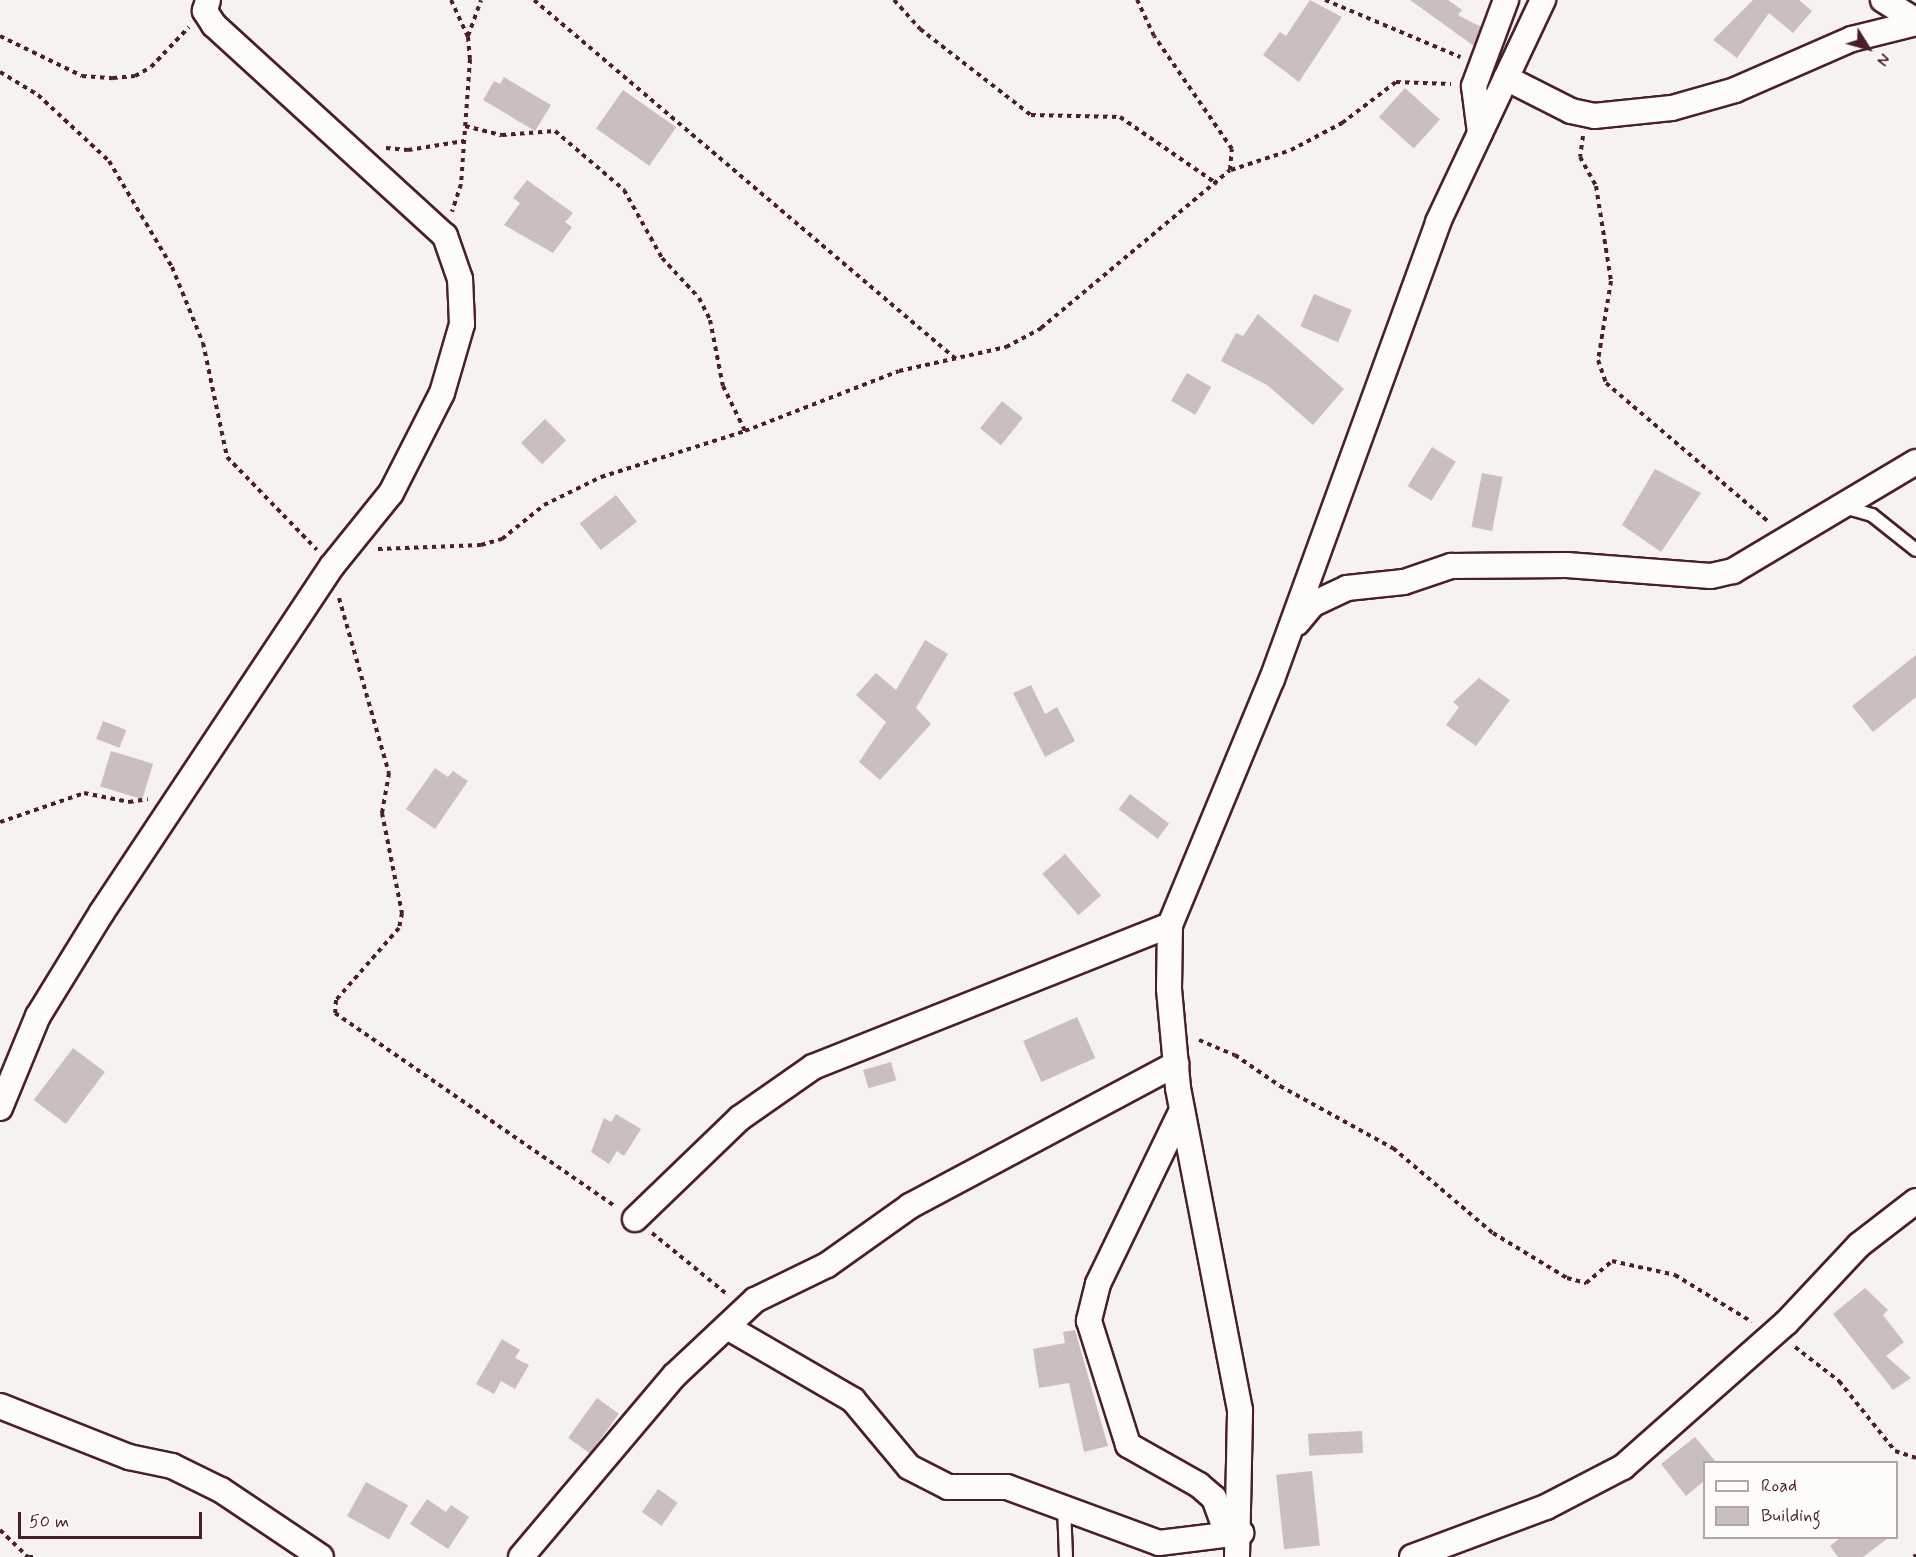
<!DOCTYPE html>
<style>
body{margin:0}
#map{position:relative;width:1916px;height:1557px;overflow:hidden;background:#f6f3ef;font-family:Mynerve,sans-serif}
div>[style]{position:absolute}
.building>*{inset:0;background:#cbbfbe;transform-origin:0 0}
.path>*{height:4px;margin-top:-2px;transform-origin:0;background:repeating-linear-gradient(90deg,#4a1f2b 0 4.5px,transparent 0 9px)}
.roads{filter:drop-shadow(2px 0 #4a1f2b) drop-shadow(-2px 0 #4a1f2b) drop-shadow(0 2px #4a1f2b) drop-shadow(0 -2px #4a1f2b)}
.service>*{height:12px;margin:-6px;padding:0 6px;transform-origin:6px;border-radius:6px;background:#fdfcf7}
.minor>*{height:24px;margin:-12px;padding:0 12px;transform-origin:12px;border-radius:12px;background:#fdfcf7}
span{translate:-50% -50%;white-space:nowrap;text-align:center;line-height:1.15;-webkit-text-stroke:5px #fdfcf7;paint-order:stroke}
.legend{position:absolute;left:1703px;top:1461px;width:195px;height:78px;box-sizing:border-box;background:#fdfcf7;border:2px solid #b5a4a5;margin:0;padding:8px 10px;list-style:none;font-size:18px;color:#4a1f2b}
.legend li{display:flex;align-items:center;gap:12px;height:30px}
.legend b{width:30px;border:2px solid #b5a4a5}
.north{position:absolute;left:1838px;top:18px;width:60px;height:60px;-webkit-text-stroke:4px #fdfcf7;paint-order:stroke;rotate:127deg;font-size:16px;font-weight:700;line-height:24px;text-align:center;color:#4a1f2b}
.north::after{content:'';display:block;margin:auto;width:21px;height:27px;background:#4a1f2b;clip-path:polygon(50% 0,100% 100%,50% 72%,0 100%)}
.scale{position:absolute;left:18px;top:1512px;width:184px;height:27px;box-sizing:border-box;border:3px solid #4a1f2b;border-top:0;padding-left:8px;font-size:18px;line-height:21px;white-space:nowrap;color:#4a1f2b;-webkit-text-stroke:4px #fdfcf7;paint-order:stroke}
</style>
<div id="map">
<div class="building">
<i style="clip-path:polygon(1310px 0,1342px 17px,1299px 82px,1263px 55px,1280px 32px,1286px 36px)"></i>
<i style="clip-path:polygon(1410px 0,1448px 0,1462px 10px,1458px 15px,1481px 27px,1474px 46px)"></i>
<i style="clip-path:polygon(1753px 0,1799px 0,1812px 11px,1793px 33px,1769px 13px,1737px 58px,1713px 40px)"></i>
<i style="clip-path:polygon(504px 77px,551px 105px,535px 131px,483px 100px,494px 81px,500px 84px)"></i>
<i style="left:1405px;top:88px;width:47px;height:39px;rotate:42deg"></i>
<i style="left:623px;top:90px;width:65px;height:47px;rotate:35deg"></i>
<i style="clip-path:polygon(527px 180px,573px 213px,565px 222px,572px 227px,553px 253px,504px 225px,520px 203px,513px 198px)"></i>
<i style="left:1314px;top:294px;width:41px;height:35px;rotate:23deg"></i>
<i style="clip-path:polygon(1258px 314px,1344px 389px,1313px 425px,1267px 385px,1221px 361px,1236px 333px,1243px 336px)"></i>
<i style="left:1187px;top:373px;width:28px;height:32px;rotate:30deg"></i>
<i style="left:1002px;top:401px;width:27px;height:35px;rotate:39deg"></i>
<i style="left:545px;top:419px;width:30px;height:34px;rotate:45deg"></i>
<i style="left:1432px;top:447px;width:28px;height:46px;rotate:32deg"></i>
<i style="clip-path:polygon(1655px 469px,1701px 493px,1661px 552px,1622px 525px)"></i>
<i style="left:1482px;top:473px;width:21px;height:55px;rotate:11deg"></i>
<i style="left:616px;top:495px;width:34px;height:46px;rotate:52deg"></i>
<i style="clip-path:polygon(925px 640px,948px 654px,916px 708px,931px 724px,880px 780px,859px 762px,886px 722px,856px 695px,876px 673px,896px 690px)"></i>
<i style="clip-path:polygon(1916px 655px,1916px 697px,1873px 732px,1852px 706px)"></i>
<i style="clip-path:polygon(1479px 678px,1510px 700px,1476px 746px,1446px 725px,1459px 707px,1453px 702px)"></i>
<i style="clip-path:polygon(1031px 685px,1045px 714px,1057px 707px,1075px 741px,1045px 757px,1013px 693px)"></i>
<i style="left:103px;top:721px;width:25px;height:19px;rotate:21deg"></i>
<i style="left:111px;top:751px;width:44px;height:37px;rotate:17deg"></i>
<i style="clip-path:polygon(435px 768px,448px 777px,453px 771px,468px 781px,435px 829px,406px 809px)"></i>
<i style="left:1130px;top:794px;width:49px;height:19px;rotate:37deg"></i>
<i style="left:1065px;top:854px;width:55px;height:30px;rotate:49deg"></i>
<i style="left:1077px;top:1017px;width:45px;height:59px;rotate:66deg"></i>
<i style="left:73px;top:1048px;width:40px;height:65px;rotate:37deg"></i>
<i style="left:891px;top:1062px;width:19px;height:29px;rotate:74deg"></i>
<i style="clip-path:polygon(616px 1114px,641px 1129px,624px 1156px,617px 1151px,609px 1164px,591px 1152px,604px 1118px,611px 1122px)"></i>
<i style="clip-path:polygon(1865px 1288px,1888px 1310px,1883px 1315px,1904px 1342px,1886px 1356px,1911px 1378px,1893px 1390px,1833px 1314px)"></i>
<i style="clip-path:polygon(1075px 1330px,1108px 1446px,1084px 1452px,1069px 1383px,1039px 1388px,1033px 1349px,1065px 1343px,1063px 1332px)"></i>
<i style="clip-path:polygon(502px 1339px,520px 1350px,515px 1358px,529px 1365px,515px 1389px,501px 1381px,494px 1394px,476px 1384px)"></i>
<i style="left:597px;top:1398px;width:27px;height:49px;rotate:36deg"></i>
<i style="left:1362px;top:1431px;width:22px;height:54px;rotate:87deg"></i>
<i style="clip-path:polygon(1695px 1437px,1716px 1462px,1704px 1462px,1704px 1481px,1686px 1496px,1661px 1464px)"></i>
<i style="left:1312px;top:1471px;width:75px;height:36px;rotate:84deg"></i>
<i style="left:366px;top:1482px;width:48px;height:39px;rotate:29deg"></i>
<i style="left:658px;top:1489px;width:24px;height:28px;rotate:35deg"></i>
<i style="clip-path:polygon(427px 1499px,446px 1512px,451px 1505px,469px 1517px,448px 1549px,410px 1524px)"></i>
<i style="clip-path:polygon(1840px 1538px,1888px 1538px,1863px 1557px,1838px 1557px,1830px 1546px)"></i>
</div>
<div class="path">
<i style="left:451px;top:0;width:41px;rotate:65.3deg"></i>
<i style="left:468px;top:37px;width:22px;rotate:85deg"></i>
<i style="left:470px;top:59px;width:125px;rotate:94.1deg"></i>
<i style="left:461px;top:184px;width:29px;rotate:108deg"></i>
<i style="left:534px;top:0;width:554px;rotate:40.39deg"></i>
<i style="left:894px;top:0;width:39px;rotate:48deg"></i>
<i style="left:920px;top:29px;width:140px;rotate:37.8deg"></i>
<i style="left:1031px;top:115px;width:89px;rotate:1.3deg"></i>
<i style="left:1120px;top:117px;width:118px;rotate:34.6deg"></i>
<i style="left:1325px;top:0;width:147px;rotate:22.9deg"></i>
<i style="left:0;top:36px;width:91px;rotate:26deg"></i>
<i style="left:82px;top:76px;width:31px;rotate:4deg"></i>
<i style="left:113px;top:78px;width:22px;rotate:-5deg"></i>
<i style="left:135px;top:76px;width:18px;rotate:-29deg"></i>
<i style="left:151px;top:67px;width:55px;rotate:-46.5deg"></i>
<i style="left:468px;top:36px;width:38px;rotate:-70deg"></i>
<i style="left:0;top:72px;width:44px;rotate:31.2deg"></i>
<i style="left:38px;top:95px;width:97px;rotate:42.9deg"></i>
<i style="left:109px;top:161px;width:123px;rotate:59.3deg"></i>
<i style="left:172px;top:267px;width:82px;rotate:67.8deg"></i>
<i style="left:203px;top:343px;width:116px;rotate:78.1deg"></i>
<i style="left:227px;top:457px;width:129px;rotate:45.9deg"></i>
<i style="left:465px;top:126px;width:38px;rotate:14deg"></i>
<i style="left:502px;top:135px;width:53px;rotate:-4.3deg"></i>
<i style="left:555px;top:131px;width:91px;rotate:40.5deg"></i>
<i style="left:624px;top:190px;width:78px;rotate:60.8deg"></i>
<i style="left:662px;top:258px;width:54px;rotate:47.2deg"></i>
<i style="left:699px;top:298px;width:25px;rotate:63deg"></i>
<i style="left:710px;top:320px;width:67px;rotate:78.9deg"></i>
<i style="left:723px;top:386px;width:50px;rotate:63.9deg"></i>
<i style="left:1583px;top:136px;width:21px;rotate:98deg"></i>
<i style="left:1580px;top:157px;width:33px;rotate:61deg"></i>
<i style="left:1596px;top:186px;width:96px;rotate:81deg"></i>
<i style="left:1611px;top:281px;width:80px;rotate:99.3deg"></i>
<i style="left:1598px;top:360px;width:24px;rotate:71deg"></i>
<i style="left:1606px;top:383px;width:214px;rotate:40.5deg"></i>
<i style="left:386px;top:148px;width:22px;rotate:5deg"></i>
<i style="left:408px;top:150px;width:57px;rotate:-9.1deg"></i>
<i style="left:1231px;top:170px;width:63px;rotate:-18.4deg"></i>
<i style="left:1291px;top:150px;width:58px;rotate:-27.9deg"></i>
<i style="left:1342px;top:123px;width:68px;rotate:-37.2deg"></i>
<i style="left:1396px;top:82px;width:55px;rotate:2.1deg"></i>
<i style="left:378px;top:549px;width:103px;rotate:-2.2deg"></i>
<i style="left:481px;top:545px;width:22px;rotate:-16deg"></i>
<i style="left:502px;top:539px;width:54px;rotate:-39deg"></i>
<i style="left:544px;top:505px;width:64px;rotate:-26.2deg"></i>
<i style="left:601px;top:477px;width:151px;rotate:-17.7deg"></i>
<i style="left:745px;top:431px;width:165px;rotate:-21.3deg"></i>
<i style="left:899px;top:371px;width:110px;rotate:-12.6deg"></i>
<i style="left:1006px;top:347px;width:40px;rotate:-28deg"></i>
<i style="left:1041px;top:328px;width:246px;rotate:-39.9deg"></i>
<i style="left:1230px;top:170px;width:21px;rotate:-85deg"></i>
<i style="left:1232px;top:149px;width:137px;rotate:-124.6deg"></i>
<i style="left:1154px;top:36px;width:40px;rotate:-115deg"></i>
<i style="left:339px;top:598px;width:182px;rotate:74.1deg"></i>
<i style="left:389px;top:773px;width:41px;rotate:99.9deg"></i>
<i style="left:382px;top:813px;width:102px;rotate:78.7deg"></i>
<i style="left:402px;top:913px;width:15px;rotate:101deg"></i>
<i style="left:399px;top:928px;width:96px;rotate:131.2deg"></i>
<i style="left:336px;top:1000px;width:13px;rotate:94deg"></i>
<i style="left:335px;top:1013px;width:340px;rotate:34.6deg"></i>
<i style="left:0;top:822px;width:89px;rotate:-19deg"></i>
<i style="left:84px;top:793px;width:46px;rotate:11.3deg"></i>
<i style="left:129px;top:802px;width:19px;rotate:-9deg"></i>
<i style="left:1199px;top:1040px;width:39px;rotate:23deg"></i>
<i style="left:1235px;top:1055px;width:55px;rotate:34.6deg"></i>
<i style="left:1280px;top:1086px;width:129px;rotate:28.8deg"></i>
<i style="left:1393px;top:1148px;width:131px;rotate:40.4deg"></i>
<i style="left:1493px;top:1233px;width:87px;rotate:31.3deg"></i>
<i style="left:1567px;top:1278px;width:20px;rotate:15deg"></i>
<i style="left:1586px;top:1283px;width:34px;rotate:-40deg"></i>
<i style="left:1612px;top:1261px;width:65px;rotate:12.5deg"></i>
<i style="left:1675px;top:1275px;width:90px;rotate:31.4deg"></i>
<i style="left:652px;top:1233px;width:98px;rotate:39.2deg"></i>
<i style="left:1795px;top:1347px;width:56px;rotate:37.7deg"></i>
<i style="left:1839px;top:1381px;width:90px;rotate:51.3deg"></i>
<i style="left:1895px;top:1451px;width:22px;rotate:18deg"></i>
<i style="left:0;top:1530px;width:39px;rotate:44deg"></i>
<i style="left:28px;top:1557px;width:8px"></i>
<i style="left:1914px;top:1557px;width:3px;rotate:-45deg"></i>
</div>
<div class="roads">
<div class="service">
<i style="left:1844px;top:507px;width:29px;rotate:16deg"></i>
<i style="left:1872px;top:515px;width:56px;rotate:38.5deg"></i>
<i style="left:1064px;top:1507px;width:50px;rotate:87.7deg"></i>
</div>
<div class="minor">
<i style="left:1883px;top:0;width:39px;rotate:32deg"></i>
<i style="left:1506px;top:78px;width:73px;rotate:26.9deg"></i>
<i style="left:1571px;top:111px;width:24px;rotate:12deg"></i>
<i style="left:1594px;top:116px;width:78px;rotate:-5.9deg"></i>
<i style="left:1672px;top:108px;width:66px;rotate:-15.9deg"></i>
<i style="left:1735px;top:90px;width:128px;rotate:-23.6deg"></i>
<i style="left:1852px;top:39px;width:66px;rotate:-14deg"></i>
<i style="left:1480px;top:133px;width:47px;rotate:-97.3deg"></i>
<i style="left:1474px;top:86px;width:92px;rotate:-69.6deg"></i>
<i style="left:1297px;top:623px;width:25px;rotate:-50deg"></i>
<i style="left:1313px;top:604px;width:38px;rotate:-25deg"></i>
<i style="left:1347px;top:588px;width:57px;rotate:-6deg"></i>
<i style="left:1404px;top:582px;width:50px;rotate:-18.8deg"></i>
<i style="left:1451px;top:566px;width:116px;rotate:-0.5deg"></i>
<i style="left:1567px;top:565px;width:144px;rotate:4.4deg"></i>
<i style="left:1711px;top:576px;width:23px;rotate:-13deg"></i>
<i style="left:1733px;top:571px;width:213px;rotate:-30.8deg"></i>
<i style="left:0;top:1108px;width:100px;rotate:-67.6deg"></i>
<i style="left:38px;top:1016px;width:122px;rotate:-58.4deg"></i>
<i style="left:102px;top:912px;width:415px;rotate:-56.4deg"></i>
<i style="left:332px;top:566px;width:94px;rotate:-51.1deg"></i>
<i style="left:391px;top:493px;width:112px;rotate:-63deg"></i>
<i style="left:442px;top:393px;width:72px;rotate:-73.8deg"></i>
<i style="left:462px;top:324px;width:45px;rotate:-92.5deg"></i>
<i style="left:460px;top:279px;width:46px;rotate:-109.2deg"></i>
<i style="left:445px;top:236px;width:313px;rotate:-137.6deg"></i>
<i style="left:214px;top:25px;width:17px;rotate:-123deg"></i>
<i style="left:205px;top:11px;width:11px;rotate:-75deg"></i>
<i style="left:1182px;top:1110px;width:193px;rotate:115.8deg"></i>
<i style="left:1098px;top:1284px;width:38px;rotate:104deg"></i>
<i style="left:1089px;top:1321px;width:130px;rotate:72.5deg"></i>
<i style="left:1128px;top:1445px;width:81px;rotate:29.4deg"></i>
<i style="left:1199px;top:1485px;width:20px;rotate:41deg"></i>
<i style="left:1214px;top:1498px;width:38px;rotate:70deg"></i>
<i style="left:635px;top:1219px;width:146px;rotate:-43.9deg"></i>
<i style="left:740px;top:1118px;width:89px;rotate:-34.9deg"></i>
<i style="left:813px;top:1067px;width:384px;rotate:-21.7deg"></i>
<i style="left:727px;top:1327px;width:146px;rotate:30.1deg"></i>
<i style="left:853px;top:1400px;width:87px;rotate:50.1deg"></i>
<i style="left:909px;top:1467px;width:44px;rotate:27.1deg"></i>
<i style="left:948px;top:1487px;width:59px"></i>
<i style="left:1007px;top:1487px;width:162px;rotate:20.2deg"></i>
<i style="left:1159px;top:1543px;width:83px;rotate:-7deg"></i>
<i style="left:0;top:1406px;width:139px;rotate:21.6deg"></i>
<i style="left:129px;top:1457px;width:44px;rotate:11.8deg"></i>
<i style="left:172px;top:1466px;width:55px;rotate:26.1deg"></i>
<i style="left:221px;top:1490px;width:120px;rotate:33.8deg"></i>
<i style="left:521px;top:1557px;width:238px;rotate:-49.8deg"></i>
<i style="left:675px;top:1375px;width:110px;rotate:-43.2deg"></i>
<i style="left:755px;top:1300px;width:80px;rotate:-25.9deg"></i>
<i style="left:827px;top:1265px;width:102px;rotate:-35.4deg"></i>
<i style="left:910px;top:1206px;width:302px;rotate:-28.1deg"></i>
<i style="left:1237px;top:1557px;width:147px;rotate:-88.8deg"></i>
<i style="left:1240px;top:1410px;width:328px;rotate:-100.9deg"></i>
<i style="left:1178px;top:1088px;width:99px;rotate:-95.2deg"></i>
<i style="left:1169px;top:989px;width:64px;rotate:-89.1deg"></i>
<i style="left:1170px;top:925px;width:266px;rotate:-67.5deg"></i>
<i style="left:1272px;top:679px;width:486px;rotate:-70deg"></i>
<i style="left:1438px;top:222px;width:246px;rotate:-64.7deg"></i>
<i style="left:1412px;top:1557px;width:143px;rotate:-20.5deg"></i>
<i style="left:1546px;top:1507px;width:87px;rotate:-27.5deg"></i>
<i style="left:1623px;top:1467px;width:217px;rotate:-41.5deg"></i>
<i style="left:1786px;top:1323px;width:107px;rotate:-46.9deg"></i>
<i style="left:1859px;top:1245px;width:72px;rotate:-37.7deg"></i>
</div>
</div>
<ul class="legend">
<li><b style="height:8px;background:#fdfcf7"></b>Road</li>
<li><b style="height:16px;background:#cbbfbe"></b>Building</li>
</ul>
<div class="north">N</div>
<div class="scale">50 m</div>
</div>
